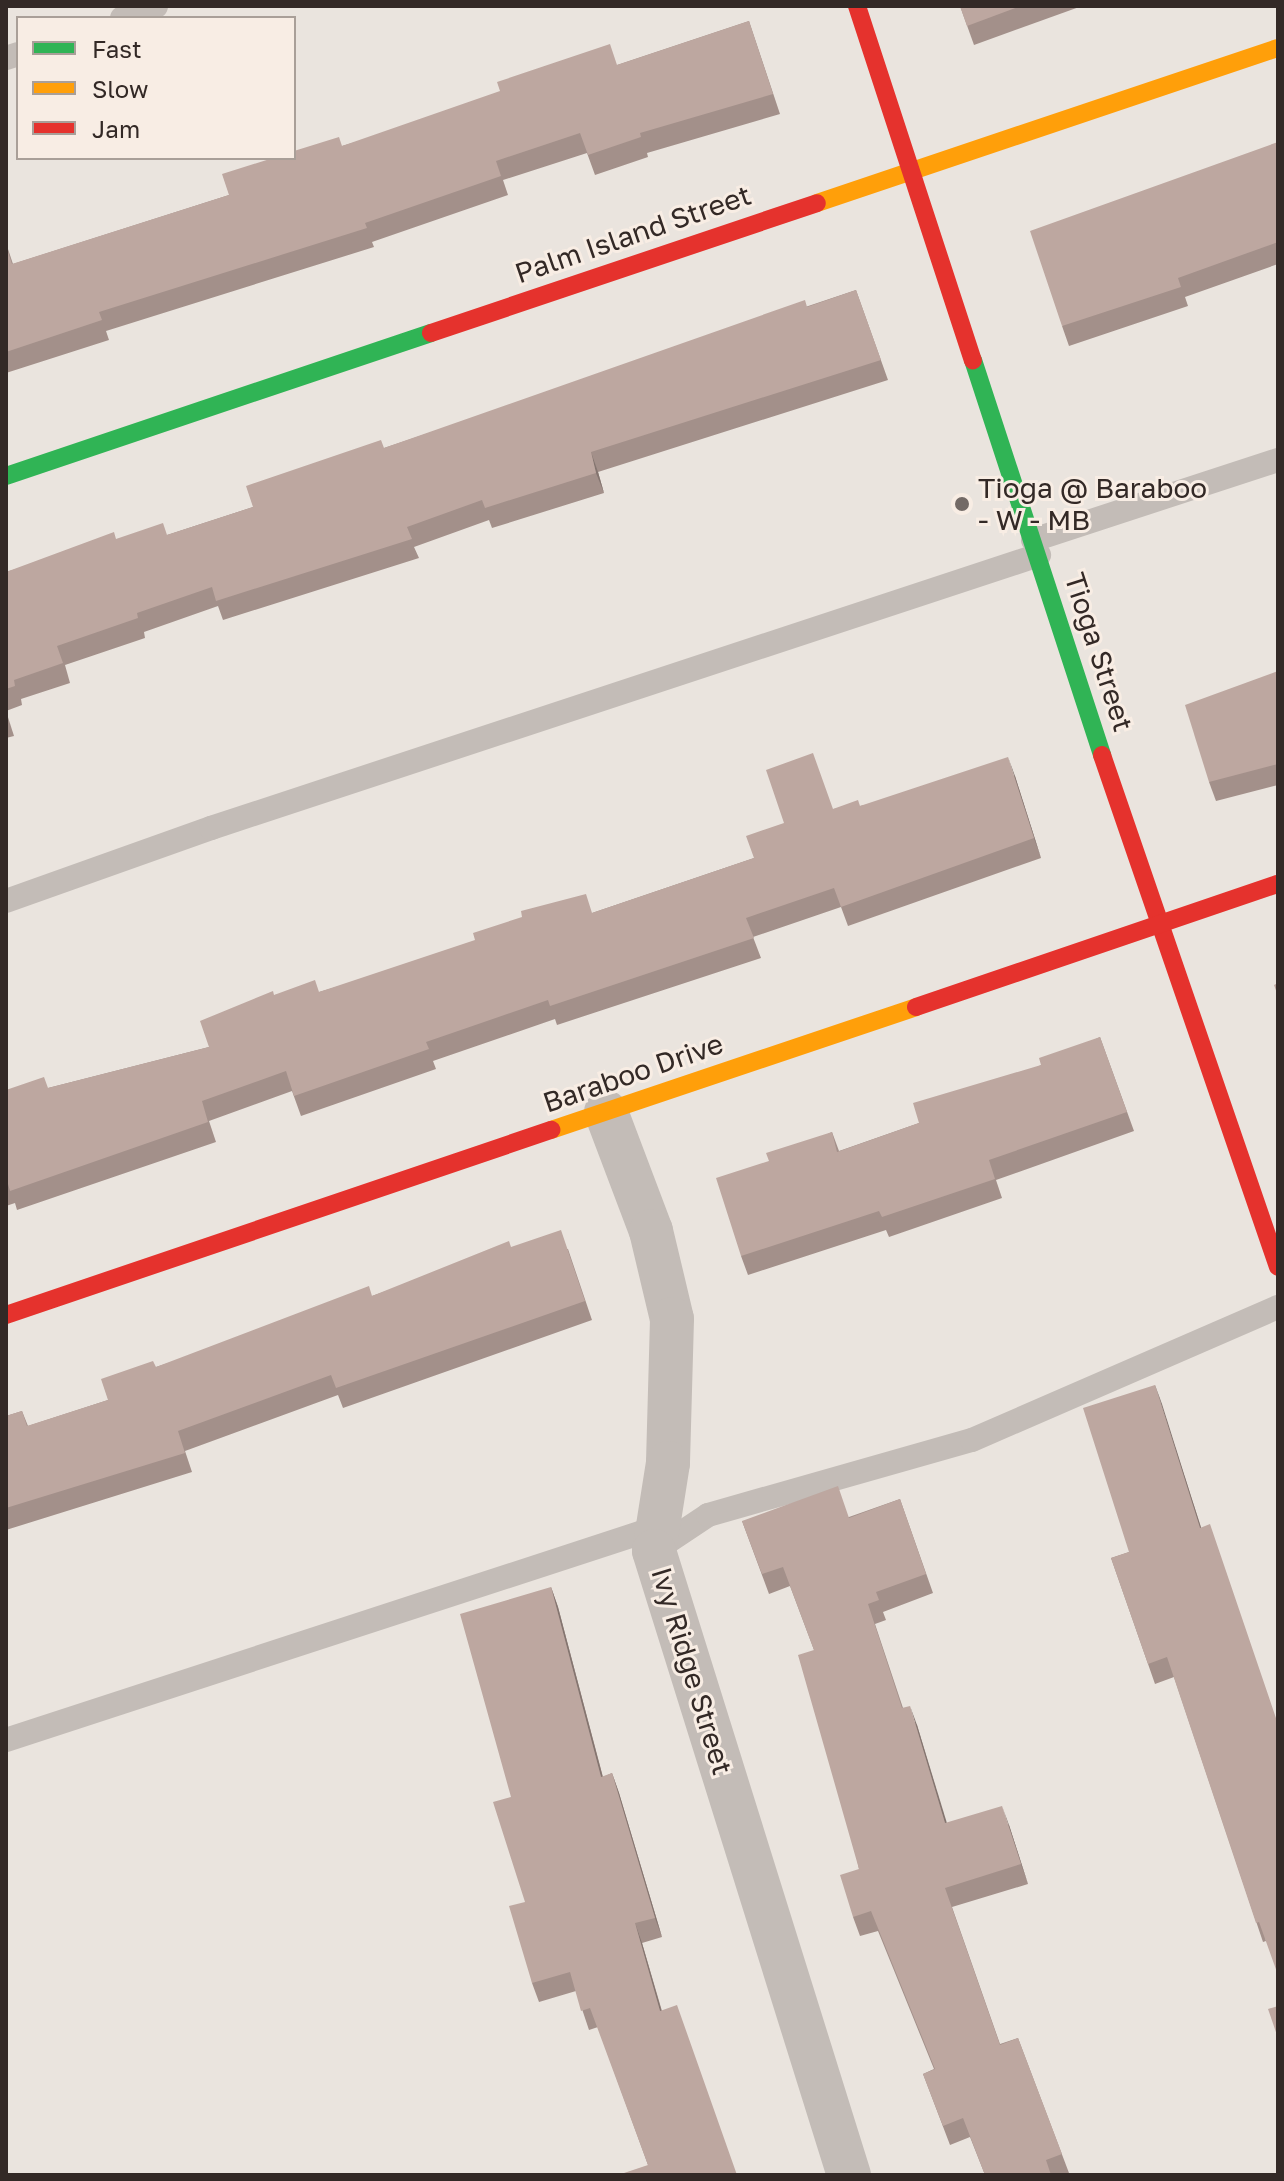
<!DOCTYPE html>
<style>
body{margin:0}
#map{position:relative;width:1284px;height:2181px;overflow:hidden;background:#eae4de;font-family:"Golos Text",sans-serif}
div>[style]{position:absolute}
.lane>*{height:24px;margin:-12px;padding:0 12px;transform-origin:12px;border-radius:12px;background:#c3bcb7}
.street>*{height:44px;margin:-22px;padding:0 22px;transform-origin:22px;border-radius:22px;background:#c3bcb7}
.fast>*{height:18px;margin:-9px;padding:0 9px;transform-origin:9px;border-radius:9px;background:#30b455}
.slow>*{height:18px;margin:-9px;padding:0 9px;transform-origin:9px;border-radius:9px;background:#ff9f0a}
.jam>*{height:18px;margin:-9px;padding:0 9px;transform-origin:9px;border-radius:9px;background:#e5322d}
.wall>*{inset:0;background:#a3908a}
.shaded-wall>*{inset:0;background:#847570}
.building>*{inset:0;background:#bda7a0}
.dots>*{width:22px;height:22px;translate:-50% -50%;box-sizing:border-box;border:4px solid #f8ede4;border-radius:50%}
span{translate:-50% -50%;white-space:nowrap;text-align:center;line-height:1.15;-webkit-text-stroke:6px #f8ede4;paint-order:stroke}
.street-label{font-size:28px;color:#332926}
.poi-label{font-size:28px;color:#332926}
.left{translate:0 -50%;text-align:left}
.frame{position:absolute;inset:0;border:8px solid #332926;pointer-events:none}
.legend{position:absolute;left:16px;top:16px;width:280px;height:144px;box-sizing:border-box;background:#f8ede4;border:2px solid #a99f98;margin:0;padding:10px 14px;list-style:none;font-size:24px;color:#332926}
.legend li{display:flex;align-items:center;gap:16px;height:40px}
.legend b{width:40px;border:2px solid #a99f98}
</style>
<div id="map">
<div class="lane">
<i style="left:122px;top:18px;width:36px;rotate:-19deg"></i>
<i style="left:6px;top:58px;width:13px;rotate:-18deg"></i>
<i style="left:1033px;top:540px;width:258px;rotate:-18.1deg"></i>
<i style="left:6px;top:901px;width:218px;rotate:-19.6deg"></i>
<i style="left:211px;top:828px;width:872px;rotate:-18.25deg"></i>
<i style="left:654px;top:1551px;width:65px;rotate:-33.7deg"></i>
<i style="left:708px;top:1515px;width:274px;rotate:-15.9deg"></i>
<i style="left:972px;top:1440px;width:334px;rotate:-23.5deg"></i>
<i style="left:6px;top:1740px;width:686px;rotate:-18.09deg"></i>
</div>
<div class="street">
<i style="left:606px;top:1112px;width:127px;rotate:69.3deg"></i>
<i style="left:651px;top:1231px;width:90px;rotate:76.6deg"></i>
<i style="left:672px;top:1319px;width:144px;rotate:91.6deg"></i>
<i style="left:668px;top:1463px;width:89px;rotate:99deg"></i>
<i style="left:654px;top:1551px;width:654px;rotate:72.65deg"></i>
</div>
<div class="fast">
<i style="left:973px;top:360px;width:416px;rotate:71.9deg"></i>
<i style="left:6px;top:476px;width:448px;rotate:-18.6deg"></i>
</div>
<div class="slow">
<i style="left:817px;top:203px;width:486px;rotate:-18.6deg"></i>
<i style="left:551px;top:1130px;width:385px;rotate:-18.6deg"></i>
</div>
<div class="jam">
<i style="left:857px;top:6px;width:373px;rotate:71.9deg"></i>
<i style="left:431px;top:333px;width:407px;rotate:-18.6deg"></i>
<i style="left:1102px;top:755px;width:541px;rotate:71.03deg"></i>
<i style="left:916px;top:1007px;width:382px;rotate:-18.8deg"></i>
<i style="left:6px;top:1315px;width:576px;rotate:-18.75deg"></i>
</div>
<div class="wall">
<i style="clip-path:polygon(960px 6px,1082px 6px,974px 45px)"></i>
<i style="clip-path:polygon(749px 21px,780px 114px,647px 153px,648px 157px,595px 175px,587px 153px,503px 180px,508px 195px,372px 242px,374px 247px,106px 331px,109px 340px,6px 373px,6px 243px,13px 264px,229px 195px,342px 146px,617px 65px)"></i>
<i style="clip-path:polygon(1278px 142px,1278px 264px,1185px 297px,1188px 306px,1069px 346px,1062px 326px)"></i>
<i style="clip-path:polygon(856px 290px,888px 380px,598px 472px,604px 493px,492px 528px,489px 520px,414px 547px,419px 558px,223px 620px,218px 606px,144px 632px,145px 638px,65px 665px,70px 683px,21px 699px,22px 705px,6px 711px,6px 572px,117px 539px,167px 535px,253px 507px,384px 448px)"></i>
<i style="clip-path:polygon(1278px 671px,1278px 785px,1216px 801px,1209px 782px)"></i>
<i style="clip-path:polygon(6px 711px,14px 736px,6px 738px)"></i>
<i style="clip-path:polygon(1015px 776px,1041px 858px,848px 926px,841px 907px,753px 937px,761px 958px,557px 1025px,555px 1019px,433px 1061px,436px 1069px,301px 1116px,292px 1091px,209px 1121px,216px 1142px,17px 1210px,15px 1203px,6px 1206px,6px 1090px,48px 1088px,209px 1047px,274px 995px,319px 992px,592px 913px,754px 858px,833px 809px,860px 806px)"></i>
<i style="clip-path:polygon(1100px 1037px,1134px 1131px,996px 1180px,1002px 1198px,889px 1237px,886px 1230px,748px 1275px,741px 1256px,769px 1161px,832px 1132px,839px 1151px,919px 1123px)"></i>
<i style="clip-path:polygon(511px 1247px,568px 1249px,592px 1320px,343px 1408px,338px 1395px,185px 1451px,192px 1472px,6px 1530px,6px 1416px,22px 1411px,28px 1426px,108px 1400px,156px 1367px,372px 1296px)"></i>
<i style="clip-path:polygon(1155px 1385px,1201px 1527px,1266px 1941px,1263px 1942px,1174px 1677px,1155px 1684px,1111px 1558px,1129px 1552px)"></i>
<i style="clip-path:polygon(900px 1499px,933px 1593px,883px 1612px,886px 1620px,875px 1624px,903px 1708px,917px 1725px,946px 1823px,1009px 1825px,1028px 1884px,952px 1907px,1000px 2044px,1018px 2038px,1069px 2173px,1064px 2175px,985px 2175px,970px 2137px,950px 2145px,923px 2074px,934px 2069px,878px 1931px,860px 1936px,853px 1917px,859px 1869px,814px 1650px,790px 1586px,769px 1594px,742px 1521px,849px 1517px)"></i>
<i style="clip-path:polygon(551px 1587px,558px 1607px,603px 1777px,612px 1773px,619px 1793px,662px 1937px,642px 1943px,662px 2011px,648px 2165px,598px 2027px,589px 2030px,576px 1991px,539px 2002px,532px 1983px,525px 1902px)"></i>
</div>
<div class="shaded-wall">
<i style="clip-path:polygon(591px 452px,598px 472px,604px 493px,596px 473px)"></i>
<i style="clip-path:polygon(1008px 757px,1015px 776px,1041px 858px,1034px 838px)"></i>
<i style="clip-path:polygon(1155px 1385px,1162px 1404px,1207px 1547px,1200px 1528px)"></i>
<i style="clip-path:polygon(551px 1587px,558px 1607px,608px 1797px,601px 1777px)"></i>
<i style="clip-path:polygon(910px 1706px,917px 1725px,953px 1843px,945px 1823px)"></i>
<i style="clip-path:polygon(612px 1773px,619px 1793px,662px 1937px,655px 1918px)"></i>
<i style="clip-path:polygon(1002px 1806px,1009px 1825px,1028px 1884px,1021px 1864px)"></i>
<i style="clip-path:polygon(635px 1923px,642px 1943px,667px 2030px,660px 2011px)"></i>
</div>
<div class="building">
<i style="clip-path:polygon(960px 6px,1021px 6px,967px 26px)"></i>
<i style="clip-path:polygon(749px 21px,773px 94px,640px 133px,641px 137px,588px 155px,580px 133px,496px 161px,501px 176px,365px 223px,367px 228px,99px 312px,102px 320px,6px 352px,6px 245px,12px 264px,229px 195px,222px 174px,273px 158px,294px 158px,294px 151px,339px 137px,342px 146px,500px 91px,497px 82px,610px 44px,617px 65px)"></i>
<i style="clip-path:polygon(1278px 142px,1278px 242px,1178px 278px,1181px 287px,1062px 326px,1030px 231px)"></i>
<i style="clip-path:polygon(856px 290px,881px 360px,591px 452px,596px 473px,485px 508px,482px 500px,407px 527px,412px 539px,216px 601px,212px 587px,137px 613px,138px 618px,57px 646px,63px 663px,14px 680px,15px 686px,6px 689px,6px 572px,114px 532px,116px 539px,163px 523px,167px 535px,253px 507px,246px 486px,381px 440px,384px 448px,805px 300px,807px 307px)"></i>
<i style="clip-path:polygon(1278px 671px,1278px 764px,1209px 782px,1185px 705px)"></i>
<i style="clip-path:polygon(813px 753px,833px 809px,858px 800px,860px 806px,1008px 757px,1034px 838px,841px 907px,834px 888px,746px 918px,754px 938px,550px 1006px,548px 1000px,426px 1042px,429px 1049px,294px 1096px,286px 1071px,202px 1101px,208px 1122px,10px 1191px,8px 1184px,6px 1184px,6px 1090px,44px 1077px,48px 1088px,209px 1047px,200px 1021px,273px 991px,274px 995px,315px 980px,319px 992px,475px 940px,473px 933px,522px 917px,521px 911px,586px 894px,592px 913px,754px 858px,746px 836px,784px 823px,766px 770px)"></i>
<i style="clip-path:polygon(1278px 983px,1278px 996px,1274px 985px)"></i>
<i style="clip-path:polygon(1100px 1037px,1127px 1112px,989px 1160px,995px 1179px,882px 1217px,879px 1211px,741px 1256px,716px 1178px,769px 1161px,766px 1153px,832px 1132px,837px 1152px,919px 1123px,913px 1103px,1041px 1065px,1039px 1058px)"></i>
<i style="clip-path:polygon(561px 1230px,585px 1301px,336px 1388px,331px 1375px,178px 1431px,185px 1453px,6px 1508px,6px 1416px,22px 1411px,27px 1426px,108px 1400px,101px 1379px,153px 1361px,156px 1367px,369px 1286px,372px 1296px,509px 1241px,511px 1247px)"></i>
<i style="clip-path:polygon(1155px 1385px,1200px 1528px,1210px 1524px,1278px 1724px,1278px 1975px,1259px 1922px,1256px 1923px,1167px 1657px,1148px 1664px,1111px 1558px,1129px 1552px,1083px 1408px)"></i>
<i style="clip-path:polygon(838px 1486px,849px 1518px,900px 1499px,926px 1574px,876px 1592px,879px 1600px,868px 1604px,902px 1708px,910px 1706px,945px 1823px,1002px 1806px,1021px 1864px,945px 1888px,1000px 2045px,1018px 2038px,1062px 2154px,1046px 2160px,1051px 2175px,985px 2175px,963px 2118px,943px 2126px,923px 2074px,935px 2069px,871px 1911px,853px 1917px,840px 1875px,859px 1869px,798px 1655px,814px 1650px,783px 1567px,762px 1574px,742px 1521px)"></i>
<i style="clip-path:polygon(551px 1587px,601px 1777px,612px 1773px,655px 1918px,635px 1923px,660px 2011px,677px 2005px,737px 2175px,618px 2175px,648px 2165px,590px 2008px,581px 2011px,570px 1972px,532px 1983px,509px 1906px,525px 1902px,493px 1802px,511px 1797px,460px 1614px)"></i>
<i style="clip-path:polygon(1278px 2006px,1278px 2038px,1268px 2009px)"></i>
</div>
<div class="dots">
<i style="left:962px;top:504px;background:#736a66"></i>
</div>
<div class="street-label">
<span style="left:633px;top:234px;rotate:-19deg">Palm Island Street</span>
<span style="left:1099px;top:652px;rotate:72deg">Tioga Street</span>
<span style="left:633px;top:1073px;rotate:-19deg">Baraboo Drive</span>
<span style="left:692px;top:1671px;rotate:73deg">Ivy Ridge Street</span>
</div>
<div class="poi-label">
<span class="left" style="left:978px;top:504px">Tioga @ Baraboo<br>- W - MB</span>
</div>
<div class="frame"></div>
<ul class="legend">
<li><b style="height:10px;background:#30b455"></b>Fast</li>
<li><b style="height:10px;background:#ff9f0a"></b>Slow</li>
<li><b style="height:10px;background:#e5322d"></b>Jam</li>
</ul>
</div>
